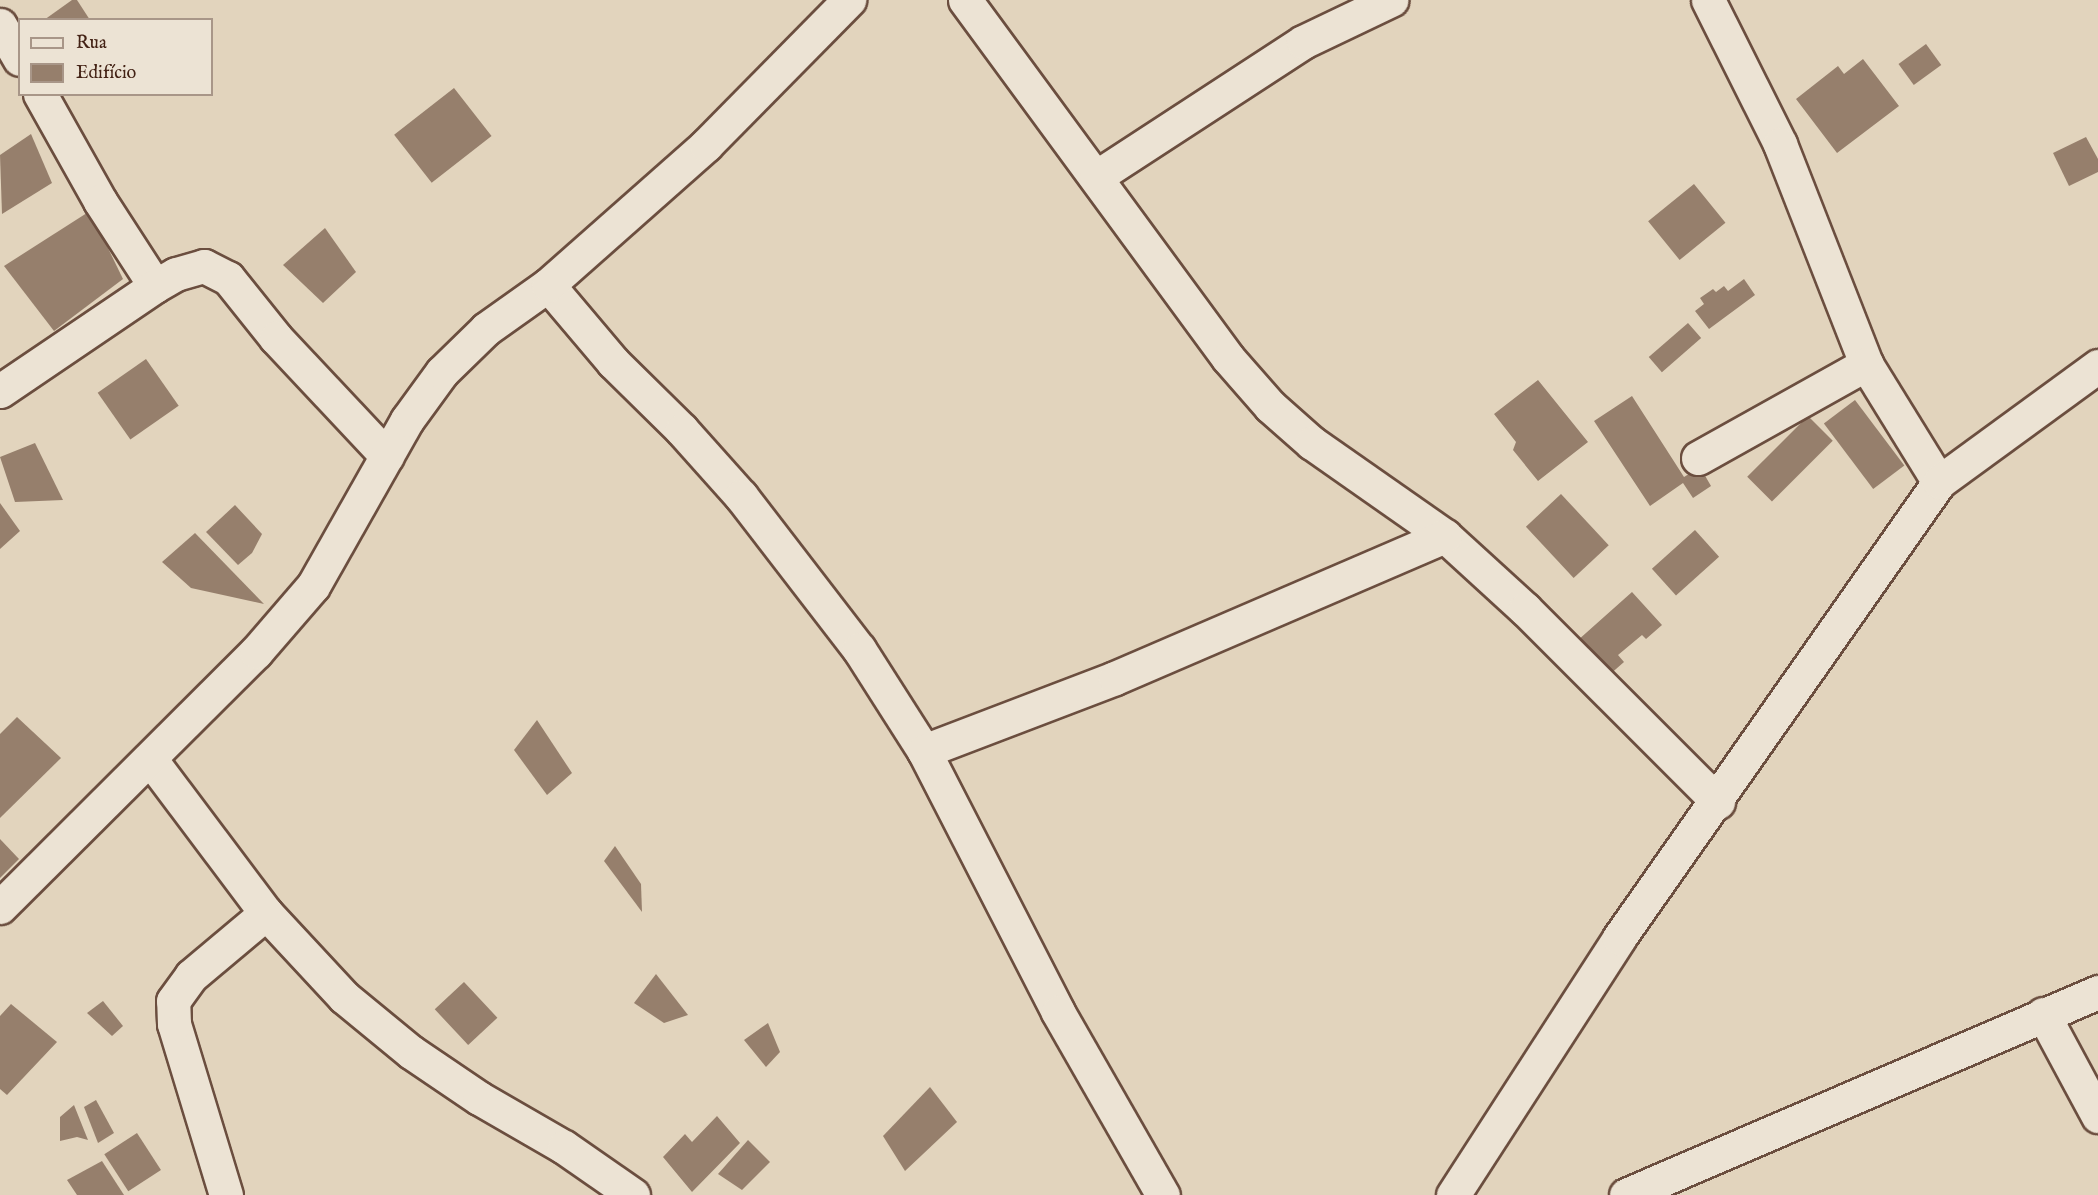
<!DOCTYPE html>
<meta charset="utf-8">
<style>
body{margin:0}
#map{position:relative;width:2098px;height:1195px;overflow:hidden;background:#e2d4bd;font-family:"IM FELL English",serif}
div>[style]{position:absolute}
.building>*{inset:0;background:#967f6c;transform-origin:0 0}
.roads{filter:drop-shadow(2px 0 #6b4e3f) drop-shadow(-2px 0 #6b4e3f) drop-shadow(0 2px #6b4e3f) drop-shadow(0 -2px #6b4e3f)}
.minor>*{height:33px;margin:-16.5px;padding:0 16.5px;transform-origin:16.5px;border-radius:16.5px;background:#ece3d4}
span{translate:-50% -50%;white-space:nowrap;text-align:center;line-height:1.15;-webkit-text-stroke:5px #ece3d4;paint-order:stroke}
.legend{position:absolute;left:18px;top:18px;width:195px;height:78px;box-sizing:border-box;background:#ece3d4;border:2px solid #a89688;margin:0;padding:8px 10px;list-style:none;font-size:18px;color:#432215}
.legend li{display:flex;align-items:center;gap:12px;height:30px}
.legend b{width:30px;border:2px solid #a89688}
</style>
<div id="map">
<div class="building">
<i style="clip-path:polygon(72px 0,77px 0,90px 20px,44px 20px)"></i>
<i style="left:1926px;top:44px;width:26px;height:34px;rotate:54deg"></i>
<i style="clip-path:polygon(1863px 59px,1899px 106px,1837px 153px,1796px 99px,1838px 66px,1844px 74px)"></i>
<i style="left:454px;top:88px;width:61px;height:76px;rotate:52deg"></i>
<i style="clip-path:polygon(31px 134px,52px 183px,2px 214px,0 155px)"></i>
<i style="clip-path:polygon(2086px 137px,2098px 159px,2098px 172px,2069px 186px,2053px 153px)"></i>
<i style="left:1694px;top:184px;width:50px;height:59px;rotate:51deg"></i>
<i style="clip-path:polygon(90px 211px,123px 279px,54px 331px,4px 266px)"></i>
<i style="clip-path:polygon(325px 228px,356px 272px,323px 303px,283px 265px)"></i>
<i style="clip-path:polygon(1744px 279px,1755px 295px,1709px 329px,1695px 311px,1704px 304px,1700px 298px,1713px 289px,1716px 292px,1724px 286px,1728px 291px)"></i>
<i style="left:1688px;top:323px;width:20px;height:52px;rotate:49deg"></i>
<i style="left:146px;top:359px;width:57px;height:59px;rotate:55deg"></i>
<i style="clip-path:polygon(1538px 380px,1588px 442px,1538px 481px,1513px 450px,1516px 442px,1494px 414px)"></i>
<i style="clip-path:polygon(1632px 396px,1684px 477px,1700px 467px,1711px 486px,1693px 498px,1683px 483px,1650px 506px,1594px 421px)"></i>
<i style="left:1855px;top:400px;width:82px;height:39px;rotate:53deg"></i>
<i style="left:1808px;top:416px;width:35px;height:86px;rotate:45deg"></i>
<i style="clip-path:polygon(35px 443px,63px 500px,15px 502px,0 457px)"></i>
<i style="left:1561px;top:494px;width:70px;height:48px;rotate:47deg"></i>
<i style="clip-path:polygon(0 503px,20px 531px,0 549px)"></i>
<i style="clip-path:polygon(235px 505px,262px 534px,252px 553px,238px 565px,206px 532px)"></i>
<i style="left:1695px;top:530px;width:36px;height:58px;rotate:48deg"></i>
<i style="clip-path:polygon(195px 533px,264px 604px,191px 588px,162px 562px)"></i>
<i style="clip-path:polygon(1632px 592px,1662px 625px,1646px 639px,1642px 635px,1618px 655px,1624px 662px,1608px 676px,1577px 641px)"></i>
<i style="clip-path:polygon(17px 717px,61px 758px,0 818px,0 734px)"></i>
<i style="clip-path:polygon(537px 720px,572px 773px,547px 795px,514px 750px)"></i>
<i style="clip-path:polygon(0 839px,19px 859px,0 878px)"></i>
<i style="clip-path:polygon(615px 846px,641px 884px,642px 912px,604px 861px)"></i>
<i style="clip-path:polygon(656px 974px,688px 1015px,664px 1023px,634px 1003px)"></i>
<i style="left:464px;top:982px;width:49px;height:40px;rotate:47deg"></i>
<i style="clip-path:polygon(103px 1001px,123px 1026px,112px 1036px,87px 1013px)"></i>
<i style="clip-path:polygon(11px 1004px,57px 1042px,7px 1095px,0 1089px,0 1016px)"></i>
<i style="clip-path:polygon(768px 1023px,780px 1052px,766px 1067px,744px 1040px)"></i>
<i style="clip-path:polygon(930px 1087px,957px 1122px,905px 1171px,883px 1136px)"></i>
<i style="clip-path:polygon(96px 1100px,114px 1133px,98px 1143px,84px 1107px)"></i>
<i style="clip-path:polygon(74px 1105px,88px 1140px,77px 1137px,60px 1141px,60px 1117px)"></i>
<i style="clip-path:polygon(717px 1116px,740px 1143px,692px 1192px,663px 1157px,685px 1134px,692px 1142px)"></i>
<i style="left:137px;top:1133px;width:44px;height:39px;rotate:57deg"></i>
<i style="clip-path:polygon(748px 1140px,770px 1162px,742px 1190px,718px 1174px)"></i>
<i style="clip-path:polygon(102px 1161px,124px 1195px,77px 1195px,67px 1180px)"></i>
</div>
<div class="roads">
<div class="minor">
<i style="left:965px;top:0;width:444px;rotate:53.7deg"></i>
<i style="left:1228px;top:358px;width:64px;rotate:48.8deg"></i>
<i style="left:1270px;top:406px;width:56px;rotate:41.4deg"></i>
<i style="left:1312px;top:443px;width:162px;rotate:35deg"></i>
<i style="left:1445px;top:536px;width:108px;rotate:42.4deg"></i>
<i style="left:1525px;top:609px;width:273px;rotate:45deg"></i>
<i style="left:1708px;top:0;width:161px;rotate:63.4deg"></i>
<i style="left:1780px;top:144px;width:236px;rotate:68.6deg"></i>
<i style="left:1866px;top:364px;width:139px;rotate:58.3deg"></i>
<i style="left:0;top:25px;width:39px;rotate:60deg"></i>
<i style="left:40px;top:94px;width:123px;rotate:60.7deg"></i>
<i style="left:100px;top:201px;width:101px;rotate:57.1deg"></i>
<i style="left:1096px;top:177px;width:247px;rotate:-33.1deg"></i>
<i style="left:1303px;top:42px;width:98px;rotate:-25.5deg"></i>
<i style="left:548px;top:285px;width:101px;rotate:49.8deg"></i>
<i style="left:613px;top:362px;width:97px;rotate:44.6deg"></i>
<i style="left:682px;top:430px;width:89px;rotate:48.2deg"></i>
<i style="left:741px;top:496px;width:193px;rotate:52.4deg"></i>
<i style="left:859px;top:649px;width:121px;rotate:57.5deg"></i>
<i style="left:924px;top:751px;width:293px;rotate:62.8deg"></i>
<i style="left:1058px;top:1012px;width:211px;rotate:60.2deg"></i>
<i style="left:0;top:391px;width:187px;rotate:-34.1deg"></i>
<i style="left:155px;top:286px;width:24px;rotate:-30deg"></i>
<i style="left:176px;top:274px;width:29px;rotate:-16deg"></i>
<i style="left:204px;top:266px;width:27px;rotate:27deg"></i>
<i style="left:228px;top:278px;width:77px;rotate:51.3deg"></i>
<i style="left:276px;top:338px;width:162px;rotate:46.8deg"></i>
<i style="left:1698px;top:458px;width:193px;rotate:-29.2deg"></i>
<i style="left:924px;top:751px;width:204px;rotate:-20.9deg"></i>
<i style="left:1115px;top:678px;width:359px;rotate:-23.3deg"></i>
<i style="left:151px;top:760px;width:191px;rotate:53.1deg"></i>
<i style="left:266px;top:913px;width:115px;rotate:47.1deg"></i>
<i style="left:344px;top:997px;width:87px;rotate:39.4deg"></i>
<i style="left:411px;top:1052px;width:82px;rotate:34.1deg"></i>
<i style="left:479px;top:1098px;width:98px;rotate:30deg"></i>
<i style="left:564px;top:1147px;width:84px;rotate:34.8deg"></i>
<i style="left:0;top:907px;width:361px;rotate:-44.9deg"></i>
<i style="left:256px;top:652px;width:87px;rotate:-49.2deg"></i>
<i style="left:313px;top:586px;width:191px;rotate:-60.5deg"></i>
<i style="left:407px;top:420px;width:59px;rotate:-53.9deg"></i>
<i style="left:442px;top:372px;width:62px;rotate:-44.3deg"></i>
<i style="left:486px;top:329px;width:76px;rotate:-35.4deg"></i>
<i style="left:548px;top:285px;width:211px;rotate:-41.5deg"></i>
<i style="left:706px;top:145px;width:204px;rotate:-45.4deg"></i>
<i style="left:2043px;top:1014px;width:116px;rotate:61.7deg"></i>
<i style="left:226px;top:1195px;width:179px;rotate:-106.9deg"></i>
<i style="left:174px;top:1024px;width:23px;rotate:-92deg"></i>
<i style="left:173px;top:1001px;width:31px;rotate:-54deg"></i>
<i style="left:191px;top:976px;width:98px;rotate:-40deg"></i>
<i style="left:1453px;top:1195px;width:306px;rotate:-57.1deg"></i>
<i style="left:1619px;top:938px;width:557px;rotate:-54.94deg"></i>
<i style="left:1939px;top:482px;width:197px;rotate:-36.1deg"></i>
<i style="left:1626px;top:1195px;width:514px;rotate:-23.27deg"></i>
</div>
</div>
<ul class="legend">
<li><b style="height:8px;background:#ece3d4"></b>Rua</li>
<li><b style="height:16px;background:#967f6c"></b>Edifício</li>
</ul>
</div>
